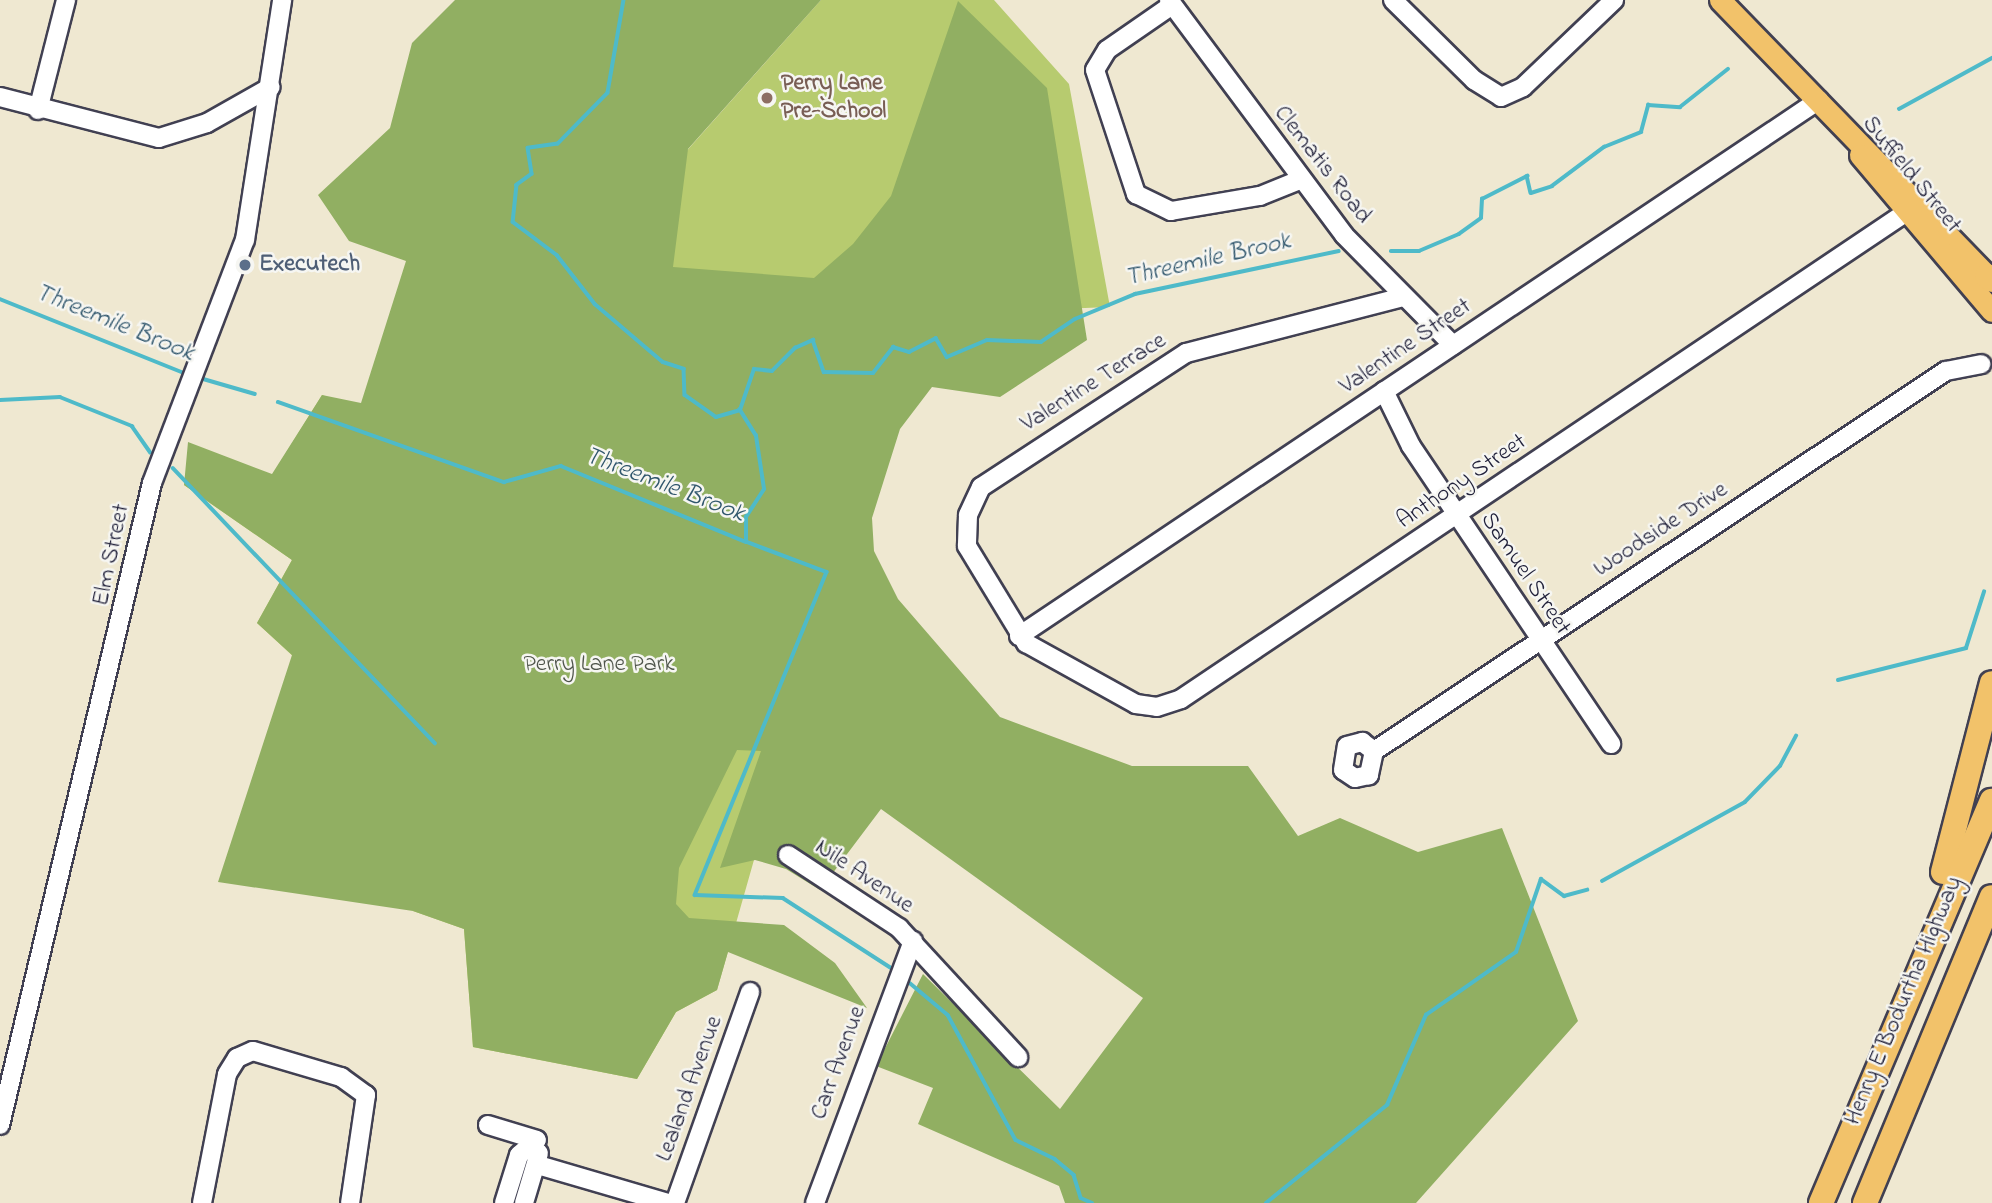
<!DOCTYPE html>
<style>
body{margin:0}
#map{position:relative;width:1992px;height:1203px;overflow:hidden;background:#efe8d1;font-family:"Indie Flower",sans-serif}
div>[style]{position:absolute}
.green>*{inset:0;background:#b7cb6f}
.forest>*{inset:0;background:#91af62}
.stream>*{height:3.5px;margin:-1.75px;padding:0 1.75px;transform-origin:1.75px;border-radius:1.75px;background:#4ebac9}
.roads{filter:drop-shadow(2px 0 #414052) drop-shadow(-2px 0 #414052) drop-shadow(0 2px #414052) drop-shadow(0 -2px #414052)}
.minor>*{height:18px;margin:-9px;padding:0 9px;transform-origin:9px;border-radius:9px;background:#fff}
.major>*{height:21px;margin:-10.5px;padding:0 10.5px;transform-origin:10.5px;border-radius:10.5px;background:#f2c26a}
.highway>*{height:24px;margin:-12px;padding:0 12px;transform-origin:12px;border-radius:12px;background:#f2c26a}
.dots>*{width:19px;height:19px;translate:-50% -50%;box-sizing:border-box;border:4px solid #f6f6f2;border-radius:50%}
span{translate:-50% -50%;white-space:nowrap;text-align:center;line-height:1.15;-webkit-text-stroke:5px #f6f6f2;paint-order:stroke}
.education-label{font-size:24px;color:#785e54;font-weight:700}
.left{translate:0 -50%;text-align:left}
.street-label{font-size:24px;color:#22223b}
.service-label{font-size:24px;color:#4e5e75;font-weight:700}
.park-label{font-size:24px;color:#4f554b}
.water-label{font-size:26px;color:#31576d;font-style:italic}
</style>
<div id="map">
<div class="green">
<i style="clip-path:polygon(821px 0,994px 0,1069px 84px,1110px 307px,909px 315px,717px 990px,676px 1012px,637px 1079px,473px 1047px,464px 929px,413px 911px,450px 801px,257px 623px,292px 560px,184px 485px,263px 490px,322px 395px,540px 472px,570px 282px)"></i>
</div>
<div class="forest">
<i style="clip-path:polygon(455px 0,821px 0,688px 149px,673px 267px,814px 278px,853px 244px,891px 196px,958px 1px,1047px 88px,1087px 340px,1000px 397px,932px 387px,900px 429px,872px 518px,874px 551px,898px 599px,1000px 717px,1132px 766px,1248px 766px,1298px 836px,1340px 818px,1418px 852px,1502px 828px,1578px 1021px,1416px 1203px,1065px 1203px,1059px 1186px,918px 1124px,933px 1088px,876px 1066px,923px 974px,1060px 1109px,1143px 998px,881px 809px,820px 890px,786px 869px,755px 860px,720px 868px,761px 751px,737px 750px,679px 868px,676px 904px,689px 918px,784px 925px,835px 963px,867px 1008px,728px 952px,717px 990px,676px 1012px,637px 1079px,473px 1047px,464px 929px,413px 911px,218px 882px,292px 655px,257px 623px,292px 560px,184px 485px,188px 442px,272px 474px,322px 395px,361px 403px,406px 261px,349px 241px,318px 195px,390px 128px,412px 43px)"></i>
</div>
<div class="stream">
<i style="left:624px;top:0;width:94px;rotate:99.8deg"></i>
<i style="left:608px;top:93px;width:71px;rotate:134.4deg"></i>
<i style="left:558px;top:144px;width:30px;rotate:172deg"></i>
<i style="left:528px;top:148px;width:26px;rotate:81deg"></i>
<i style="left:532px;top:174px;width:19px;rotate:144deg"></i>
<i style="left:517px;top:185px;width:37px;rotate:96deg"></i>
<i style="left:513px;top:222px;width:55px;rotate:36.9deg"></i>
<i style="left:557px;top:255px;width:62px;rotate:52.2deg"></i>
<i style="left:595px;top:304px;width:89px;rotate:40.5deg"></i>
<i style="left:663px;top:362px;width:22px;rotate:18deg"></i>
<i style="left:684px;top:369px;width:26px;rotate:88deg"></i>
<i style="left:685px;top:395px;width:38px;rotate:35deg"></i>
<i style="left:716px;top:417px;width:25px;rotate:-16deg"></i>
<i style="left:1899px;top:109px;width:106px;rotate:-28.7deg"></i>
<i style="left:1391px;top:251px;width:28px"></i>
<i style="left:1419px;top:251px;width:43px;rotate:-23deg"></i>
<i style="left:1459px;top:234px;width:27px;rotate:-36deg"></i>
<i style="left:1481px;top:218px;width:19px;rotate:-87deg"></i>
<i style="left:1482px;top:199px;width:51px;rotate:-27.1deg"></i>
<i style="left:1527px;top:176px;width:17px;rotate:77deg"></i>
<i style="left:1531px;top:193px;width:22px;rotate:-18deg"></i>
<i style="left:1552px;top:186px;width:65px;rotate:-36.9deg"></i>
<i style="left:1604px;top:147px;width:40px;rotate:-22deg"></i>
<i style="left:1641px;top:132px;width:28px;rotate:-75deg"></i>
<i style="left:1648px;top:105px;width:32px;rotate:4deg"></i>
<i style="left:1680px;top:107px;width:61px;rotate:-38.4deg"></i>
<i style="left:0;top:299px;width:204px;rotate:21.9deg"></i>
<i style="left:200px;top:378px;width:57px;rotate:16.2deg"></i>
<i style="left:0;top:400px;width:60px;rotate:-2.9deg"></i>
<i style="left:60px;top:397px;width:78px;rotate:21.9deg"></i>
<i style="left:132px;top:426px;width:32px;rotate:55deg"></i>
<i style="left:278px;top:402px;width:240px;rotate:19.5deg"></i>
<i style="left:504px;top:482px;width:59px;rotate:-15.7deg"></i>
<i style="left:561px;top:466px;width:200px;rotate:22.3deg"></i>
<i style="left:746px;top:542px;width:25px;rotate:-90deg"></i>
<i style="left:746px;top:517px;width:33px;rotate:-57deg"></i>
<i style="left:764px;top:489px;width:54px;rotate:-98.6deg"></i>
<i style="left:756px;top:436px;width:31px;rotate:-122deg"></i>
<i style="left:740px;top:410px;width:43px;rotate:-71.1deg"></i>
<i style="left:754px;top:369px;width:18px;rotate:6deg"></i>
<i style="left:772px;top:371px;width:33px;rotate:-45deg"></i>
<i style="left:795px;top:348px;width:20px;rotate:-24deg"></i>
<i style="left:813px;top:340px;width:34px;rotate:71deg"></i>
<i style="left:824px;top:372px;width:49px;rotate:1.2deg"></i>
<i style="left:873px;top:373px;width:33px;rotate:-52deg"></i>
<i style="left:893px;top:347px;width:17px;rotate:17deg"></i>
<i style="left:909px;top:352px;width:30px;rotate:-27deg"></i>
<i style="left:936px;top:338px;width:22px;rotate:60deg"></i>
<i style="left:947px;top:357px;width:43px;rotate:-23deg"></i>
<i style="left:987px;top:340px;width:54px;rotate:2.1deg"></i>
<i style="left:1041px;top:342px;width:41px;rotate:-34.1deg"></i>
<i style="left:1075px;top:319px;width:65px;rotate:-22.6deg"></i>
<i style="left:1135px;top:294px;width:208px;rotate:-11.9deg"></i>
<i style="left:173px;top:468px;width:380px;rotate:46.4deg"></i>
<i style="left:747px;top:542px;width:85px;rotate:20.6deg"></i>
<i style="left:827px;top:572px;width:349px;rotate:112.2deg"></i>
<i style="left:695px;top:895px;width:88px;rotate:2deg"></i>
<i style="left:783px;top:898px;width:129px;rotate:32.9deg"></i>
<i style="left:1838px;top:680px;width:132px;rotate:-14deg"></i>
<i style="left:1966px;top:648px;width:59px;rotate:-72.2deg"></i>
<i style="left:1602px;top:881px;width:163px;rotate:-28.9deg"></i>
<i style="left:1745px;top:802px;width:50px;rotate:-45.8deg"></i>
<i style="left:1780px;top:766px;width:34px;rotate:-62deg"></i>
<i style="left:910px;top:983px;width:50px;rotate:40.1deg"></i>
<i style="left:948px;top:1015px;width:142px;rotate:61.5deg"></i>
<i style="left:1016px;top:1140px;width:43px;rotate:26deg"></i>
<i style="left:1055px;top:1159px;width:25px;rotate:40deg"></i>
<i style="left:1074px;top:1175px;width:24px;rotate:73deg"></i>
<i style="left:1081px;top:1198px;width:12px;rotate:24deg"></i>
<i style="left:1266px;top:1203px;width:156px;rotate:-39deg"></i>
<i style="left:1387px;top:1105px;width:98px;rotate:-66.6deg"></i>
<i style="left:1426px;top:1015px;width:110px;rotate:-35deg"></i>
<i style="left:1516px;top:952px;width:77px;rotate:-71.1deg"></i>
<i style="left:1541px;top:879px;width:29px;rotate:36deg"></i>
<i style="left:1564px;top:896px;width:24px;rotate:-15deg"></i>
</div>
<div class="roads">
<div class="minor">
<i style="left:1169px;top:0;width:293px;rotate:53.3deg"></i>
<i style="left:1344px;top:235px;width:155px;rotate:45.3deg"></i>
<i style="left:1393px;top:0;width:114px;rotate:44.6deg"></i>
<i style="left:1474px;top:80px;width:32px;rotate:32deg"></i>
<i style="left:1501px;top:97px;width:24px;rotate:-24deg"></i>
<i style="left:1523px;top:87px;width:126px;rotate:-43.7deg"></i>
<i style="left:1172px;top:5px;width:79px;rotate:145.3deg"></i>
<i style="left:1107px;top:50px;width:23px;rotate:121deg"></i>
<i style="left:1095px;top:70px;width:131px;rotate:71.7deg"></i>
<i style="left:1136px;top:194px;width:39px;rotate:26deg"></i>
<i style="left:1171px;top:211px;width:90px;rotate:-9.6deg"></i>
<i style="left:1260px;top:196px;width:45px;rotate:-22deg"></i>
<i style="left:0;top:97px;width:164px;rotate:14.5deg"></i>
<i style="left:159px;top:138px;width:50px;rotate:-17.4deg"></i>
<i style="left:207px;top:123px;width:73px;rotate:-29.4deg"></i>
<i style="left:38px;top:110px;width:114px;rotate:-75.7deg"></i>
<i style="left:1403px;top:297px;width:224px;rotate:165.5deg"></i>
<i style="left:1186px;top:353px;width:245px;rotate:146.8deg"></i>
<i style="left:981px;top:487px;width:31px;rotate:115deg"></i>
<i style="left:968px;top:515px;width:31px;rotate:92deg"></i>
<i style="left:967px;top:546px;width:114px;rotate:58.7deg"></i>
<i style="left:1026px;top:643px;width:126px;rotate:29deg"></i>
<i style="left:1136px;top:704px;width:21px;rotate:8deg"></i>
<i style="left:1157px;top:707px;width:25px;rotate:-18deg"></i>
<i style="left:1181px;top:699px;width:886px;rotate:-33.87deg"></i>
<i style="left:1384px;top:391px;width:61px;rotate:63.9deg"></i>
<i style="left:1411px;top:446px;width:359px;rotate:56.1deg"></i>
<i style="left:1019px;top:636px;width:963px;rotate:-33.82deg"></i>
<i style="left:1374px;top:751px;width:25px;rotate:102deg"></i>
<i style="left:1369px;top:775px;width:14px;rotate:168deg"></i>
<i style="left:1355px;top:778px;width:14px;rotate:-146deg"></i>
<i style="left:1343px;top:770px;width:24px;rotate:-81deg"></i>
<i style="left:1347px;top:746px;width:16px;rotate:-15deg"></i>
<i style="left:1362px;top:742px;width:15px;rotate:37deg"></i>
<i style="left:1374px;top:751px;width:687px;rotate:-33.6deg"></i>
<i style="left:1946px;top:371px;width:36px;rotate:-11deg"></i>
<i style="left:788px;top:855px;width:133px;rotate:33.3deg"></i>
<i style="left:899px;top:928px;width:176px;rotate:47.3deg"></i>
<i style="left:0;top:1125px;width:660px;rotate:-76.68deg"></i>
<i style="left:152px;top:483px;width:260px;rotate:-69.1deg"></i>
<i style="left:245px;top:240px;width:243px;rotate:-81.2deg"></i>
<i style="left:488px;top:1125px;width:51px;rotate:17deg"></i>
<i style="left:538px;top:1165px;width:135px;rotate:16.3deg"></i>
<i style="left:202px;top:1203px;width:131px;rotate:-79deg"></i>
<i style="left:227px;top:1074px;width:19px;rotate:-58deg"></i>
<i style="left:237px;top:1058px;width:17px;rotate:-24deg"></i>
<i style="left:253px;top:1051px;width:92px;rotate:16.5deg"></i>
<i style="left:341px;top:1077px;width:31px;rotate:36deg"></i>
<i style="left:366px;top:1095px;width:109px;rotate:98.4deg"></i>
<i style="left:504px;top:1203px;width:50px;rotate:-72.6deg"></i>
<i style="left:519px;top:1155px;width:23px;rotate:-40deg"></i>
<i style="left:524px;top:1203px;width:52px;rotate:-73.3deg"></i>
<i style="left:675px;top:1203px;width:224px;rotate:-70.4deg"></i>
<i style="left:815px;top:1203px;width:280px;rotate:-69.5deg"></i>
</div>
<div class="major">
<i style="left:1720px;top:0;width:391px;rotate:45.9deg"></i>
<i style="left:1860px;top:155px;width:204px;rotate:49.8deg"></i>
</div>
<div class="highway">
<i style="left:1987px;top:276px;width:6px;rotate:39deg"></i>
<i style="left:1943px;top:872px;width:195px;rotate:-75.5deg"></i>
<i style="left:1821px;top:1203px;width:437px;rotate:-67deg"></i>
<i style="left:1865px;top:1203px;width:331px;rotate:-67.5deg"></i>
</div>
</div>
<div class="dots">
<i style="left:767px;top:98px;background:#8d6e63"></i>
<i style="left:245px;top:265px;background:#5c6f8a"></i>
</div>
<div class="education-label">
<span class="left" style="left:781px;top:98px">Perry Lane<br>Pre-School</span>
</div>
<div class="street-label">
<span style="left:1322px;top:165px;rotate:52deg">Clematis Road</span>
<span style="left:1911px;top:175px;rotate:51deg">Suffield Street</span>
<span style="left:1406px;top:347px;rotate:-34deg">Valentine Street</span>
<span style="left:1094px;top:383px;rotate:-32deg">Valentine Terrace</span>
<span style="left:1462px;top:482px;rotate:-34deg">Anthony Street</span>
<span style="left:1661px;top:530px;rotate:-33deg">Woodside Drive</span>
<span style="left:112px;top:555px;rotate:-78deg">Elm Street</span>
<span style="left:1525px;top:574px;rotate:56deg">Samuel Street</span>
<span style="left:864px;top:877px;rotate:34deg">Nile Avenue</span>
<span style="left:1904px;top:1001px;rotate:-67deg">Henry E Bodurtha Highway</span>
<span style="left:839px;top:1063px;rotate:-70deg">Carr Avenue</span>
<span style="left:690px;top:1089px;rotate:-70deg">Lealand Avenue</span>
</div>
<div class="service-label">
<span class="left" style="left:259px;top:265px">Executech</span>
</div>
<div class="park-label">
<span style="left:599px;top:665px">Perry Lane Park</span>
</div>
<div class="water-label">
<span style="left:1208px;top:261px;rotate:-13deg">Threemile Brook</span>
<span style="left:114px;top:324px;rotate:22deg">Threemile Brook</span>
<span style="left:664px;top:486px;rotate:21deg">Threemile Brook</span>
</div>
</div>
